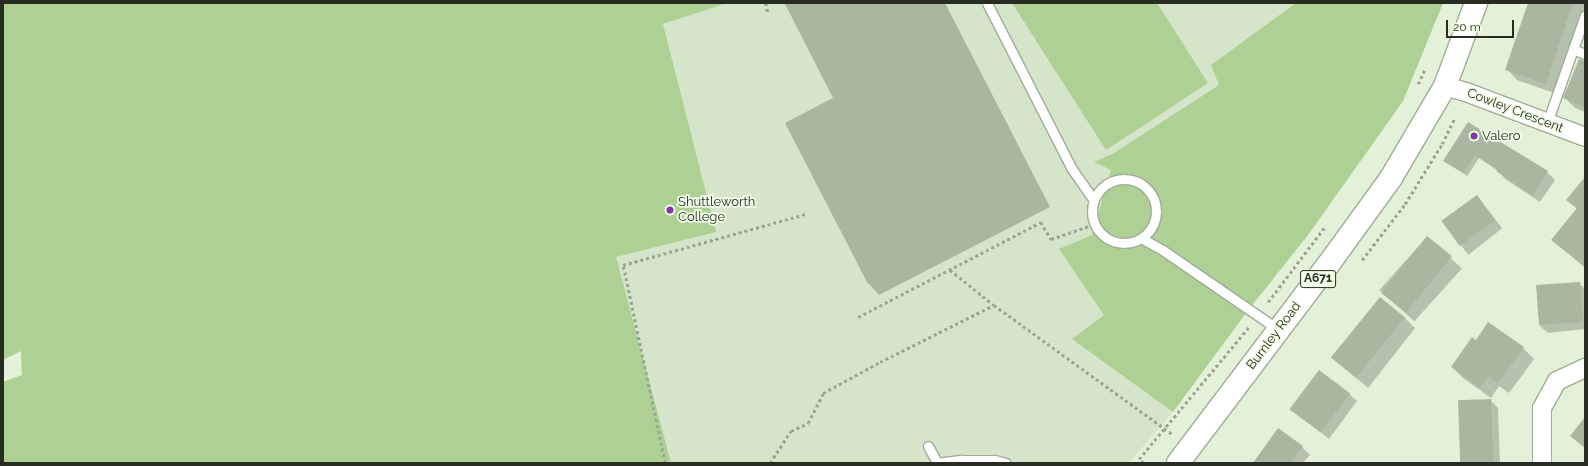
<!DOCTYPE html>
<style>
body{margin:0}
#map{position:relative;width:1588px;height:466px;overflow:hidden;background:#e3f1d9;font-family:Raleway,sans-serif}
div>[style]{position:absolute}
.built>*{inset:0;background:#d4e5c9}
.green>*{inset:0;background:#aed095}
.shadow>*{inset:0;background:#0003;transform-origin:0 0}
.building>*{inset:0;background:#a9b6a0;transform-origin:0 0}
.path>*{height:2.5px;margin-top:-1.25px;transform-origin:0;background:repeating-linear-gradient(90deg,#9aa492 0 3px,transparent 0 6px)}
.roads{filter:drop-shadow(1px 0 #9fac96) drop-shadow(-1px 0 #9fac96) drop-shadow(0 1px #9fac96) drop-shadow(0 -1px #9fac96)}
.lane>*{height:9px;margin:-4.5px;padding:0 4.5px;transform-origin:4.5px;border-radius:4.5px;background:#fff}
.lane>.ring{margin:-4.5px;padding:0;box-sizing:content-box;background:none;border:9px solid #fff;border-radius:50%}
.street>*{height:18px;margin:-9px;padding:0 9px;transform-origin:9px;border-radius:9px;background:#fff}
.primary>*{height:22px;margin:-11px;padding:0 11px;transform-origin:11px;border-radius:11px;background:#fff}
.dots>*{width:11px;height:11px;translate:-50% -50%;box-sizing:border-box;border:2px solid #f0fee7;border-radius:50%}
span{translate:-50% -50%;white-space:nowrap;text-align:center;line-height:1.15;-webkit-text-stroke:3.5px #f0fee7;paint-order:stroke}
.shield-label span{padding:1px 3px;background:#f0fee7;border:1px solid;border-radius:3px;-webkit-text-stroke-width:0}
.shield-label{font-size:12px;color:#282d24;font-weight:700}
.street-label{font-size:13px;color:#282d24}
.poi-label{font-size:13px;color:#282d24}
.left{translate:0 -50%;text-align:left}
.frame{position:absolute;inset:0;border:4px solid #282d24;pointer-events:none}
.scale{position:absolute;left:1446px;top:20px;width:68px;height:18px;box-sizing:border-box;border:2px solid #282d24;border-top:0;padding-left:5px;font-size:12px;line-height:14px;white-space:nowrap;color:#282d24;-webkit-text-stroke:3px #f0fee7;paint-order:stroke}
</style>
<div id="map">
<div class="built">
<i style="clip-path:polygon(727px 3px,1443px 3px,1403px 101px,1308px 235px,1249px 309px,1173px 412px,1129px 463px,3px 463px,3px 382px,22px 375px,12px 185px,663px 24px)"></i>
</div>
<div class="green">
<i style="clip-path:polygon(3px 3px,727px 3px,663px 24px,716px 232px,616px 257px,671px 463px,3px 463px,3px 382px,22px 375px,21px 351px,3px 360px)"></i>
<i style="clip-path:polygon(1012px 3px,1157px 3px,1208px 83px,1106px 150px)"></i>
<i style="clip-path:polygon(1296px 3px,1443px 3px,1403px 101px,1308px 235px,1249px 309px,1173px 412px,1072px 339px,1104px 315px,1059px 249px,1092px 235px,1111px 170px,1094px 162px,1114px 153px,1219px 85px,1211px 65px)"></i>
</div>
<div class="shadow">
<i style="clip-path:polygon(788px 3px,945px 3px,1050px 207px,879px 295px,869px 284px,786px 123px,834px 98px,786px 4px)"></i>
<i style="clip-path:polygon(1529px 3px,1585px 3px,1585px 11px,1557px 94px,1517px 80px,1507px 69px)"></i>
<i style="clip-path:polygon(1585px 62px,1585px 112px,1575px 108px,1564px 97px)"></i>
<i style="clip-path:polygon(1468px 123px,1547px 172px,1555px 180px,1540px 202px,1505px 179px,1498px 170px,1479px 158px,1467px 176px,1444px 160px)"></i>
<i style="clip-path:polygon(1585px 178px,1585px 268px,1553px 239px,1577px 209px,1567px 200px)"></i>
<i style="left:1477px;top:196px;width:41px;height:43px;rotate:52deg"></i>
<i style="left:1427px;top:237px;width:47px;height:71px;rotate:42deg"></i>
<i style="clip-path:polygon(1579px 283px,1585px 289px,1585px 329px,1548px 333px,1540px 326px)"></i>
<i style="clip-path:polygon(1404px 317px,1415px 328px,1368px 388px,1333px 358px)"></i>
<i style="clip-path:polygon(1476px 341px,1523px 348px,1534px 359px,1509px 393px,1499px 386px,1491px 398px,1463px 378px,1452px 367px)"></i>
<i style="clip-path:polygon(1349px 394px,1357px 401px,1329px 439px,1292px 409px)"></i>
<i style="clip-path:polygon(1490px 400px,1498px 408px,1500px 463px,1462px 463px)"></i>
<i style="clip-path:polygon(1302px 447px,1310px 455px,1303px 463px,1254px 463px)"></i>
</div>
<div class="building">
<i style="clip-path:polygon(941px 3px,1039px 196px,868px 284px,785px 123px,833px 98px,785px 4px)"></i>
<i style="clip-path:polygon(1528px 3px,1573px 3px,1546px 84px,1505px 70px)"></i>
<i style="clip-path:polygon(1579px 59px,1585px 61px,1585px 107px,1563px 98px)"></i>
<i style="clip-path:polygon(1468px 122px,1548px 171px,1532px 195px,1496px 171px,1497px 170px,1475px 155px,1463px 173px,1443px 161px)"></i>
<i style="clip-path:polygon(1585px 177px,1585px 267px,1551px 240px,1577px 208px,1566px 200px)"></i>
<i style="left:1477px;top:195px;width:31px;height:44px;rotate:54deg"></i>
<i style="left:1427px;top:236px;width:32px;height:73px;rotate:39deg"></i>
<i style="left:1580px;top:282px;width:40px;height:44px;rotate:86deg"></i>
<i style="left:1380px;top:297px;width:32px;height:78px;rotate:39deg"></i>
<i style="clip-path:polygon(1488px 322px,1524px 347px,1498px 383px,1488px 376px,1480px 388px,1451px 367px,1472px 337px,1476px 340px)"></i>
<i style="left:1319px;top:370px;width:39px;height:49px;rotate:37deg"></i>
<i style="left:1491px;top:399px;width:64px;height:33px;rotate:88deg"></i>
<i style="clip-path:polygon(1585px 417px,1585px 448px,1570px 436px)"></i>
<i style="clip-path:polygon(1278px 428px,1303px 446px,1290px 463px,1253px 463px)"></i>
</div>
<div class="path">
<i style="left:766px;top:3px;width:10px;rotate:79deg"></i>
<i style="left:1418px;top:84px;width:17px;rotate:-65deg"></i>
<i style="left:1362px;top:260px;width:71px;rotate:-52.5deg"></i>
<i style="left:1405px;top:204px;width:70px;rotate:-58.3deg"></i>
<i style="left:1442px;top:144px;width:30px;rotate:-64deg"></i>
<i style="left:950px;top:270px;width:56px;rotate:38.5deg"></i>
<i style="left:994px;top:305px;width:220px;rotate:35.9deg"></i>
<i style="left:1268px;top:302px;width:93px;rotate:-52.9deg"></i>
<i style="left:858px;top:317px;width:206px;rotate:-27.4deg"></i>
<i style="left:1041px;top:222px;width:20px;rotate:60deg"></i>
<i style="left:1051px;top:239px;width:46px;rotate:-18.8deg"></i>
<i style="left:665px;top:463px;width:202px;rotate:-102deg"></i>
<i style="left:623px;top:265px;width:190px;rotate:-15.6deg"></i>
<i style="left:770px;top:463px;width:38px;rotate:-57deg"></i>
<i style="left:791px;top:431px;width:19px;rotate:-25deg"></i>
<i style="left:808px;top:423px;width:34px;rotate:-63deg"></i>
<i style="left:823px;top:393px;width:65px;rotate:-28.5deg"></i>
<i style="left:880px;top:362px;width:127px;rotate:-26.6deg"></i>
<i style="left:1143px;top:463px;width:6px;rotate:-135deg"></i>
<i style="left:1139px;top:459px;width:172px;rotate:-50.2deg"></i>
</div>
<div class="roads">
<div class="lane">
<i style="left:987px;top:3px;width:186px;rotate:62.9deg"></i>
<i style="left:1072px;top:169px;width:38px;rotate:55deg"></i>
<i style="left:1573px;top:49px;width:13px;rotate:23deg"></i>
<i style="left:1547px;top:123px;width:114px;rotate:-70.6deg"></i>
<i class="ring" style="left:1092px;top:179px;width:55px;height:55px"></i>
<i style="left:1141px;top:238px;width:26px;rotate:29deg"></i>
<i style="left:1164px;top:251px;width:140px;rotate:34.5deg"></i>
<i style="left:928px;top:446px;width:18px;rotate:61deg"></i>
<i style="left:936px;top:463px;width:26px;rotate:-7deg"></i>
<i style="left:962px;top:460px;width:33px"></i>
<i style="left:995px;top:460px;width:11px;rotate:15deg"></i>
</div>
<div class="street">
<i style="left:1445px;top:86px;width:22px;rotate:16deg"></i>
<i style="left:1466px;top:92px;width:127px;rotate:20.7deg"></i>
<i style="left:1542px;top:463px;width:55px;rotate:-90deg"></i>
<i style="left:1542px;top:408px;width:31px;rotate:-61deg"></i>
<i style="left:1557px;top:381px;width:31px;rotate:-25deg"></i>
</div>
<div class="primary">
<i style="left:1178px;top:463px;width:248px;rotate:-52.9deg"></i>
<i style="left:1328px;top:265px;width:107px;rotate:-54.1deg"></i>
<i style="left:1391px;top:178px;width:107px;rotate:-59.6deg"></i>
<i style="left:1445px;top:86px;width:89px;rotate:-69.5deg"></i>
</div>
</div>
<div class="dots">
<i style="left:1474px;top:136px;background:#8236a7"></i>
<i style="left:670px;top:210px;background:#8236a7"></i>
</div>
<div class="shield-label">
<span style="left:1318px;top:279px">A671</span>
</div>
<div class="street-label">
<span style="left:1515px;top:111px;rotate:21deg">Cowley Crescent</span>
<span style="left:1274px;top:336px;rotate:-53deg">Burnley Road</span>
</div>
<div class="poi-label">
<span class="left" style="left:1482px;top:136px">Valero</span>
<span class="left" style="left:678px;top:210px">Shuttleworth<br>College</span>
</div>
<div class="frame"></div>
<div class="scale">20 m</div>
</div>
